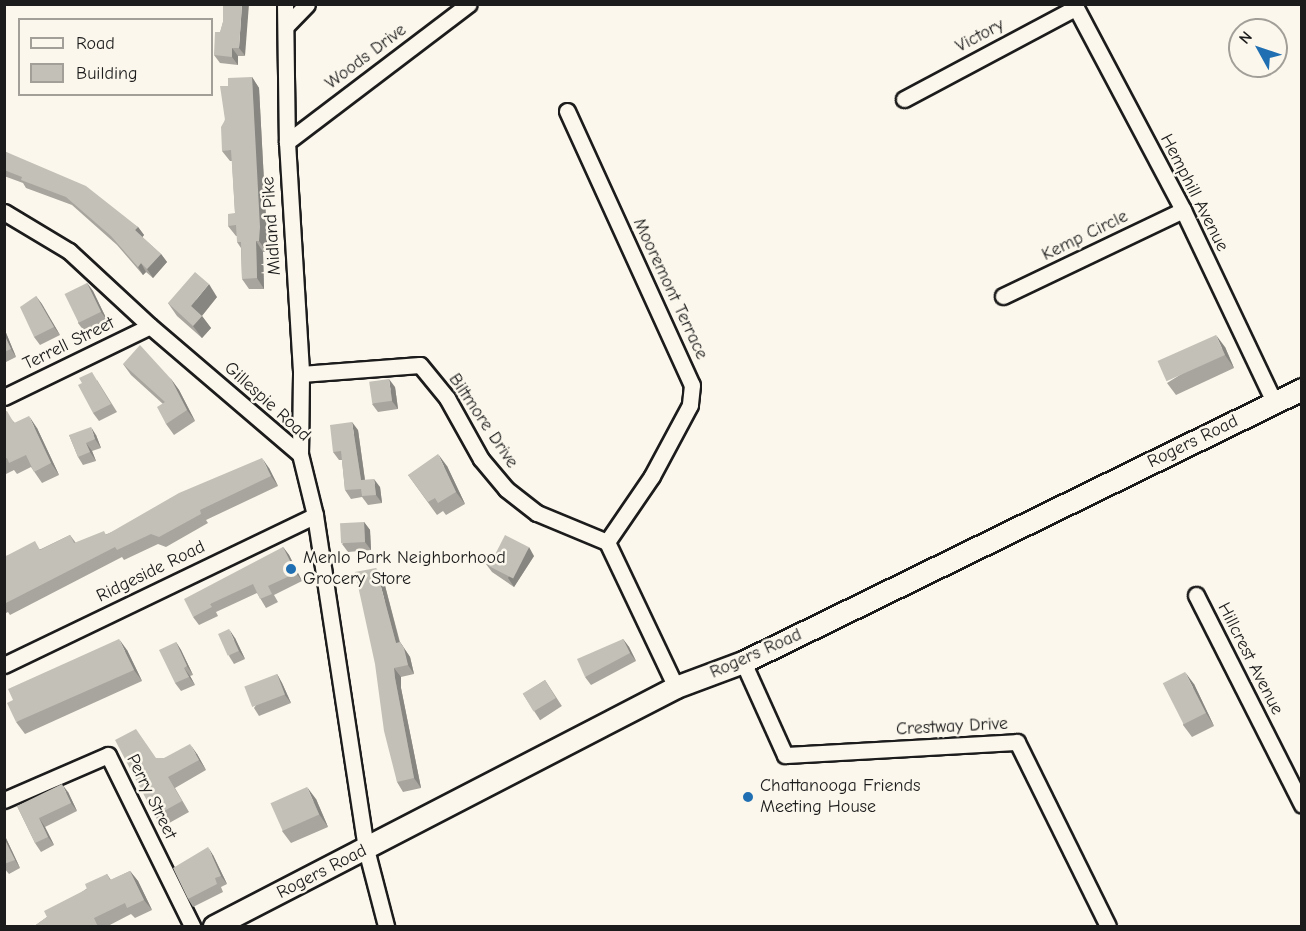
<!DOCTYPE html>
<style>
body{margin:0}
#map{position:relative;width:1306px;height:931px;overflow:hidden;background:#fbf7ec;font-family:"Comic Neue",sans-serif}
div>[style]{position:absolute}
.roads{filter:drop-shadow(2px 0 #1c1c1c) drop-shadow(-2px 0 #1c1c1c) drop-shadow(0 2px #1c1c1c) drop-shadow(0 -2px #1c1c1c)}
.street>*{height:15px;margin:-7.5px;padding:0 7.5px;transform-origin:7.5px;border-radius:7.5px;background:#fbf7ec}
.secondary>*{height:21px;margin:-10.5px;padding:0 10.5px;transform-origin:10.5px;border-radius:10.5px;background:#fbf7ec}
.wall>*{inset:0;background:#a8a59e;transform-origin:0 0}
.shaded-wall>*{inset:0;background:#888681}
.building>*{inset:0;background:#c3c0b8;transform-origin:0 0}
.dots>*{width:16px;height:16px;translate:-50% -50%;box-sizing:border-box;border:3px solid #fbf7ec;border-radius:50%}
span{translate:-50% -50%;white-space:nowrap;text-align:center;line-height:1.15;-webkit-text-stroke:5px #fbf7ec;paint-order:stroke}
.street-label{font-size:18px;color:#1c1c1c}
.poi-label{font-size:18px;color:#1c1c1c}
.left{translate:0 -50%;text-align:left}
.frame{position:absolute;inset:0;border:6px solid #1c1c1c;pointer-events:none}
.legend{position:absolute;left:18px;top:18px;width:195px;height:78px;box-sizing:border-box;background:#fbf7ec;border:2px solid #a29f99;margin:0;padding:8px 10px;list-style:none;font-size:18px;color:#1c1c1c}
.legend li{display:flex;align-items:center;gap:12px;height:30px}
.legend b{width:30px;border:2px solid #a29f99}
.north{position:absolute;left:1228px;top:18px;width:60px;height:60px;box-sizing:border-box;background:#fbf7ec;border:2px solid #a29f99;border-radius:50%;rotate:310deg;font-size:16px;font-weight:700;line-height:24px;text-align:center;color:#1c1c1c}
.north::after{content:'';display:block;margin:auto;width:21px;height:27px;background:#1f6fb2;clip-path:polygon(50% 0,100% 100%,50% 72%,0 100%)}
</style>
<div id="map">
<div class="roads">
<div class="street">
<i style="left:285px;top:4px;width:138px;rotate:89.2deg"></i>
<i style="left:287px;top:142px;width:232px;rotate:86.5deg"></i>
<i style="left:301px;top:374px;width:80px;rotate:90.7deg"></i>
<i style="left:300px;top:454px;width:63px;rotate:76.2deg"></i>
<i style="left:315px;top:515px;width:338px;rotate:81.3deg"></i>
<i style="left:366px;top:849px;width:80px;rotate:75.4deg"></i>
<i style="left:1074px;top:4px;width:233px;rotate:62.1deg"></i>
<i style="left:1183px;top:210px;width:212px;rotate:64.6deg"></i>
<i style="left:286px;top:26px;width:30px;rotate:-46deg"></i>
<i style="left:904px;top:99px;width:194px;rotate:-28deg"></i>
<i style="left:567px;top:111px;width:301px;rotate:65.5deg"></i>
<i style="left:692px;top:385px;width:20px;rotate:96deg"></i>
<i style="left:690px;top:405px;width:81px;rotate:118.2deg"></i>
<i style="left:652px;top:476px;width:80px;rotate:124.3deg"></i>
<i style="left:287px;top:142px;width:228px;rotate:-37.2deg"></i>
<i style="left:4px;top:212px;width:76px;rotate:31deg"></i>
<i style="left:69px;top:251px;width:110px;rotate:42.8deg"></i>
<i style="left:150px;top:326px;width:197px;rotate:40.5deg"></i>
<i style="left:1003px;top:296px;width:199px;rotate:-25.5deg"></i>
<i style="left:301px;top:374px;width:119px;rotate:-4.3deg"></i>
<i style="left:420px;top:365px;width:43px;rotate:50.7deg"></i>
<i style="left:447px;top:398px;width:70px;rotate:60.9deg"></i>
<i style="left:481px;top:459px;width:39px;rotate:50deg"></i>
<i style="left:506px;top:489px;width:39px;rotate:38deg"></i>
<i style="left:537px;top:513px;width:76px;rotate:22.5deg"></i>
<i style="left:607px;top:542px;width:161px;rotate:64.6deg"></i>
<i style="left:4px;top:397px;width:162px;rotate:-25.9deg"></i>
<i style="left:1196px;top:595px;width:235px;rotate:63.2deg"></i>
<i style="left:743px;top:662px;width:102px;rotate:65.7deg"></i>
<i style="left:785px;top:755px;width:232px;rotate:-3.2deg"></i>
<i style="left:1017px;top:742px;width:205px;rotate:63.7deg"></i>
<i style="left:4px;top:665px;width:345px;rotate:-25.7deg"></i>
<i style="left:4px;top:800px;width:113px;rotate:-23.4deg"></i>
<i style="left:108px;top:755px;width:191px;rotate:63.8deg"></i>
</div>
<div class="secondary">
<i style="left:214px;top:926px;width:520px;rotate:-27.35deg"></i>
<i style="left:676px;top:687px;width:72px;rotate:-20.5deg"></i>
<i style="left:743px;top:662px;width:622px;rotate:-26.03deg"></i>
</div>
</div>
<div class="wall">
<i style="clip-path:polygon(223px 22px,245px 56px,238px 56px,238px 65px,220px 63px,214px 55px)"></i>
<i style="clip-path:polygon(252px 77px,259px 88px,267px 238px,267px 252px,263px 252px,264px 289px,249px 289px,242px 279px,241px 248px,237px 242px,237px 236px,236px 236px,228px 226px,235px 213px,232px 161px,230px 161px,222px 151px,228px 86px)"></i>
<i style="clip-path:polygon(4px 151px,138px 227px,144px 235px,142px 237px,161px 254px,167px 262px,153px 278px,146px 272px,143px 275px,117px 245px,72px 205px,26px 188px,23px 183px,4px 176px)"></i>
<i style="clip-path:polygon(87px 283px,93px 291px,107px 320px,84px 331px,78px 323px)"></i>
<i style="clip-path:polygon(36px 296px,60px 335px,40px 345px,34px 337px)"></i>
<i style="clip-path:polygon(217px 297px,202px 316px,211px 328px,202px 338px,177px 316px,168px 303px)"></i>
<i style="clip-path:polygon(4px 328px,16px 357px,4px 363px)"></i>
<i style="clip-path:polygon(1225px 347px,1234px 368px,1176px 395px,1167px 383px)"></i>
<i style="clip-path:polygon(123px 364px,171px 379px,179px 390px,195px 421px,174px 435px,166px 424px,163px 404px,131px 375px)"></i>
<i style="clip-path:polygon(97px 380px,117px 412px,99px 421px,93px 413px)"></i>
<i style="clip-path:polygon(395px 387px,398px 409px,378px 412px,372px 404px)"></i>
<i style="clip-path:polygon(4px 412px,15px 423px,37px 428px,59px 475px,42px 483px,31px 467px,17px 474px,14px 470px,4px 475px)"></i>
<i style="clip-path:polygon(358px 430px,365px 480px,380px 487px,382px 503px,368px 505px,362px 497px,351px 499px,345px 490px,342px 460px,339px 460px,333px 452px)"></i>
<i style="clip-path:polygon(69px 435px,96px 435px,101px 448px,92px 451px,96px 461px,83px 465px,78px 457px)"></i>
<i style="clip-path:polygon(447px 466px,465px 504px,446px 515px,443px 511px,437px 515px,408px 475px)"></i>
<i style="clip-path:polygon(269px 468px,278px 486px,206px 520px,208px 523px,166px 547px,158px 544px,124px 560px,122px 557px,10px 615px,8px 612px,4px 614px,4px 554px,6px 556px,41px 549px,70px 535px,76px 543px,107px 534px)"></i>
<i style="clip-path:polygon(364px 522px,370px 530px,371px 550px,348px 552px,342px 544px)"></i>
<i style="clip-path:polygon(283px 547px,289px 555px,302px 581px,274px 595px,278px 602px,266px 608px,257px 593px,216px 612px,218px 616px,199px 625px,193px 617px)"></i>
<i style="clip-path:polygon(534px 556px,514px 587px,492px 572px,486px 564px)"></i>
<i style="clip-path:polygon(383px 578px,400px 642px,410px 657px,414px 674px,401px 677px,401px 688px,421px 788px,403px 792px,397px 782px)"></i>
<i style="clip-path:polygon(235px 638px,245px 659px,234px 664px,229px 656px)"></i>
<i style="clip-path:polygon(623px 639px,629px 647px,636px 661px,591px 685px,585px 677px)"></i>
<i style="clip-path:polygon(176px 642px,181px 650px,193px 675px,190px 676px,195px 685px,181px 691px,175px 683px)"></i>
<i style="clip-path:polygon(127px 650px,142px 681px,25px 734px,16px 722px)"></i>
<i style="clip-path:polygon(277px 674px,282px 683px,291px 703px,259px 716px,254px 708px)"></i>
<i style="left:545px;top:680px;width:31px;height:26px;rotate:57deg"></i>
<i style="clip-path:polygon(1194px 684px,1214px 726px,1192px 737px,1183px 725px)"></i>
<i style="clip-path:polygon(197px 754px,206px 770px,175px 788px,189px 812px,162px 827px,155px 816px,156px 758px,164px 758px)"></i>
<i style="clip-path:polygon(68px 792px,77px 811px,45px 827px,54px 845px,41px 852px,35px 843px,17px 806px)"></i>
<i style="clip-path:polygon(316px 799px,328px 827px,291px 843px,282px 831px)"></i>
<i style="clip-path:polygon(4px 834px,20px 868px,9px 874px,4px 868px)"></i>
<i style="clip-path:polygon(213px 855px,227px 884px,221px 887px,223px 892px,193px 907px,188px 899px)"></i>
<i style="clip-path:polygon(130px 871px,138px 881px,152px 910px,135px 918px,131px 914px,106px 927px,33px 927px,107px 874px,111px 880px)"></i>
</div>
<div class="shaded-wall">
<i style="clip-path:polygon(242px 4px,249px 4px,245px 56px,239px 48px)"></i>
<i style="clip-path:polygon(232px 48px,238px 56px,238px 65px,232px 57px)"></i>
<i style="clip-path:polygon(252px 77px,259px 88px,267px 238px,267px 252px,259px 241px)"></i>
<i style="clip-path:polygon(138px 227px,144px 235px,141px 239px,135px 230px)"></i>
<i style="clip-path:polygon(256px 241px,263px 252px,264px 289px,257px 278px)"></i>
<i style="clip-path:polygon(161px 254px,167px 262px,153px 278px,147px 269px)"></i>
<i style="clip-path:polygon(141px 263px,146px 272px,143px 275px,138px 267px)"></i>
<i style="clip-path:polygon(87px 283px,93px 291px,107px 320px,101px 312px)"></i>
<i style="clip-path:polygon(209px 284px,217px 297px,200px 318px,191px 306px)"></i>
<i style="clip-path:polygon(36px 296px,42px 304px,60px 335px,54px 327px)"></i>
<i style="clip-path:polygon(202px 316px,211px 328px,202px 338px,193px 326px)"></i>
<i style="clip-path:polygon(4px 328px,16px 357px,11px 349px,4px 334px)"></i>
<i style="clip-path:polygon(1216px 335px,1225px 347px,1234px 368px,1225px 355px)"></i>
<i style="clip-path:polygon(171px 379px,179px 390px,195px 421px,187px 410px)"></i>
<i style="clip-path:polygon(389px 379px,395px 387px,398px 409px,392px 401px)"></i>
<i style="clip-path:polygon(29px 416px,37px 428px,59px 475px,51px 463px)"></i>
<i style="clip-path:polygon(352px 422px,358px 430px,366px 488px,361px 480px)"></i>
<i style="clip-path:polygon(91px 427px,96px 435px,101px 448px,95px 439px)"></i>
<i style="clip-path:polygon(86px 443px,92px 451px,96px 461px,90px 452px)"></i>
<i style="clip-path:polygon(438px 454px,447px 466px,465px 504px,456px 492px)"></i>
<i style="clip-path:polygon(262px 458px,269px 468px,278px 486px,271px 476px)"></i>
<i style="clip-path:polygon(374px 479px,380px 487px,382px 503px,376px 495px)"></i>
<i style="clip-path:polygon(364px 522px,370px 530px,371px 550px,365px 542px)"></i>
<i style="clip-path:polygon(283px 547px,289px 555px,302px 581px,296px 573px)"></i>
<i style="clip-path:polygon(529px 547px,534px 556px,514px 587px,508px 578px)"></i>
<i style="clip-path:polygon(376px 568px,383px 578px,402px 652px,396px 643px)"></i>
<i style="clip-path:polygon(229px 629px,235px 638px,245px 659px,239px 651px)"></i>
<i style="clip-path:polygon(119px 639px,127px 650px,142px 681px,134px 670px)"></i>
<i style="clip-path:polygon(623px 639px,629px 647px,636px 661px,630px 653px)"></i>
<i style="clip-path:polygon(176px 642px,181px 650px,193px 675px,187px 666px)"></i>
<i style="clip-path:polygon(400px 642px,410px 657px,414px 674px,408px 665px)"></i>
<i style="clip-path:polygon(184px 668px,190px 676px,195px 685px,189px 677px)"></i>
<i style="clip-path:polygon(394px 668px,401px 677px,401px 688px,421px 788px,414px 778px,395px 678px)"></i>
<i style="clip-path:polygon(1185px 672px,1194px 684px,1214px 726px,1206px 713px)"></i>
<i style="clip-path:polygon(277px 674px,282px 683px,291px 703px,285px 695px)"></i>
<i style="clip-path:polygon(190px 744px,197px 754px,206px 770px,199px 760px)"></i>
<i style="clip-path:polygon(62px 784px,68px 792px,77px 811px,71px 803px)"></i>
<i style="clip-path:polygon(307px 787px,316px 799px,328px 827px,319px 814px)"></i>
<i style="clip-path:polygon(39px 818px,45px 827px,54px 845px,48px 837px)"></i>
<i style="clip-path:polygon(4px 834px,20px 868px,15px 860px,4px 838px)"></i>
<i style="clip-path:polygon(208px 847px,213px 855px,227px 884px,221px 876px)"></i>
<i style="clip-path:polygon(130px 871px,138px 881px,152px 910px,144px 900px)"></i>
</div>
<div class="building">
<i style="clip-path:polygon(223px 4px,242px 4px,239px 48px,232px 48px,232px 57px,214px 55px,215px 32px,220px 32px,223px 22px)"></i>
<i style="clip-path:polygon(252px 77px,260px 227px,259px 241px,256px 241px,257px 278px,242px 279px,241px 242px,237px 242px,236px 225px,228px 226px,228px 214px,235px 213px,231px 150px,222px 151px,221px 127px,225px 120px,220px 86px,228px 86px,228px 78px)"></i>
<i style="clip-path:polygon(4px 151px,86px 186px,138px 227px,135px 230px,161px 254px,147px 269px,141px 263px,138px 267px,111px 236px,66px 197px,21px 180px,22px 177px,4px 170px)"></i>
<i style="clip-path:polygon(195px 272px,209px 284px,191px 306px,202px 316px,193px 326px,168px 303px)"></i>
<i style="left:87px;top:283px;width:32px;height:25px;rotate:64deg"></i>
<i style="clip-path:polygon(36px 296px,54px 327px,34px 337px,20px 307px)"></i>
<i style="clip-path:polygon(4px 334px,11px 349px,4px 352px)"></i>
<i style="left:1216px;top:335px;width:22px;height:64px;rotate:66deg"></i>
<i style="clip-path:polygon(140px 345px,171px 379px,187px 410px,166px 424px,157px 407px,165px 402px,123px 364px)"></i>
<i style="clip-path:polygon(92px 372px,111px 404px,93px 413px,78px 385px,82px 383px,79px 378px)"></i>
<i style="left:389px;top:379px;width:22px;height:20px;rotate:82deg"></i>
<i style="clip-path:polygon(7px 411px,14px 423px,29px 416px,51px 463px,34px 472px,26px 455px,9px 463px,7px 458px,4px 459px,4px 412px)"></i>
<i style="clip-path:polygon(352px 422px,361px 480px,374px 479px,376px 495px,362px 496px,361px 489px,345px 490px,341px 451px,333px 452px,330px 425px)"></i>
<i style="clip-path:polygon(91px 427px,95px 439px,86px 443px,90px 452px,78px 457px,69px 435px)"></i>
<i style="clip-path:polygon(438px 454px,456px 492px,438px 503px,435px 498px,428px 502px,408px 475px)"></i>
<i style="clip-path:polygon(262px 458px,271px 476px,200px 510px,201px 514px,159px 537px,151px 534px,117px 550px,115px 547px,4px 604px,4px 555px,6px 556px,35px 541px,40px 550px,70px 535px,74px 543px,104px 531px,106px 535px,179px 493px)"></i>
<i style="left:364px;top:522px;width:20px;height:24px;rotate:87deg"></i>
<i style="left:505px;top:535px;width:27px;height:35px;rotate:27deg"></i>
<i style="clip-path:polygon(283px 547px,296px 573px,268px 586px,272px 594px,260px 599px,253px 584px,210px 604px,212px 607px,193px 617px,184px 599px)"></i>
<i style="clip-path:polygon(376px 568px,396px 643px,400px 642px,404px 648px,408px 665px,394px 668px,395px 678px,414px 778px,397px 782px,384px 731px,375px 664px,355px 572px)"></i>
<i style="left:229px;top:629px;width:24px;height:12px;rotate:66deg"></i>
<i style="clip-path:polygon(119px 639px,134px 670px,16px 722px,7px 703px,13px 700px,8px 689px)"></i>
<i style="clip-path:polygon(623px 639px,630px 653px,585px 677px,577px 659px)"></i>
<i style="clip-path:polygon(176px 642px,187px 666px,184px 668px,189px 677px,175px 683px,159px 650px)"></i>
<i style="left:1185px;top:672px;width:46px;height:25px;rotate:63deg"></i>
<i style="left:277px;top:674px;width:22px;height:35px;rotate:69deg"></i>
<i style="left:545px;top:680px;width:21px;height:26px;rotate:59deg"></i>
<i style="clip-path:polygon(136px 729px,156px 758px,164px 758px,190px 744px,199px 760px,168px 777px,182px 801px,155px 816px,115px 740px)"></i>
<i style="clip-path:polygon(62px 784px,71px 803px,39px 818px,48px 837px,35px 843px,17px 806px)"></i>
<i style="left:307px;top:787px;width:30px;height:40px;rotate:66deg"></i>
<i style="clip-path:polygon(4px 838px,15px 860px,4px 864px)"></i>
<i style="clip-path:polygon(208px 847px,221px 876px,215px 878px,217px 884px,188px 899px,173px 868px)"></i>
<i style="clip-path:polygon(130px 871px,144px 900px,127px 908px,125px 903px,94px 918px,98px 927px,33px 927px,47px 917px,44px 911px,87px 889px,85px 884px,107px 874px,110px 880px)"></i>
</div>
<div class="dots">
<i style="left:291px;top:569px;background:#1f6fb2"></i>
<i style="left:748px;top:797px;background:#1f6fb2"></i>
</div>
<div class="street-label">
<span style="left:980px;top:36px;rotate:-28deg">Victory</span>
<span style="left:366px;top:57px;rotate:-37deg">Woods Drive</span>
<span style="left:1194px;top:193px;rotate:63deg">Hemphill Avenue</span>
<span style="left:272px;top:226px;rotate:-94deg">Midland Pike</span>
<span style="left:1085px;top:236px;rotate:-26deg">Kemp Circle</span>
<span style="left:670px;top:289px;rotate:65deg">Mooremont Terrace</span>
<span style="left:69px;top:344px;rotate:-26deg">Terrell Street</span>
<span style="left:267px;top:402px;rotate:42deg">Gillespie Road</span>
<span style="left:483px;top:421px;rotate:56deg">Biltmore Drive</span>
<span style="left:1193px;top:442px;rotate:-26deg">Rogers Road</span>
<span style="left:151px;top:572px;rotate:-26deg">Ridgeside Road</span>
<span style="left:756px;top:654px;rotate:-24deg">Rogers Road</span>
<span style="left:1250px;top:659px;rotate:63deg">Hillcrest Avenue</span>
<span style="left:952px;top:727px;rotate:-3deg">Crestway Drive</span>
<span style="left:151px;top:797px;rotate:64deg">Perry Street</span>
<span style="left:322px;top:872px;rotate:-27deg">Rogers Road</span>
</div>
<div class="poi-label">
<span class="left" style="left:303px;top:569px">Menlo Park Neighborhood<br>Grocery Store</span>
<span class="left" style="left:760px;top:797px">Chattanooga Friends<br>Meeting House</span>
</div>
<div class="frame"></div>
<ul class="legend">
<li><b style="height:8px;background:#fbf7ec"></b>Road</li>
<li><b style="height:16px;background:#c3c0b8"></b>Building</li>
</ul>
<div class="north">N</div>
</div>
